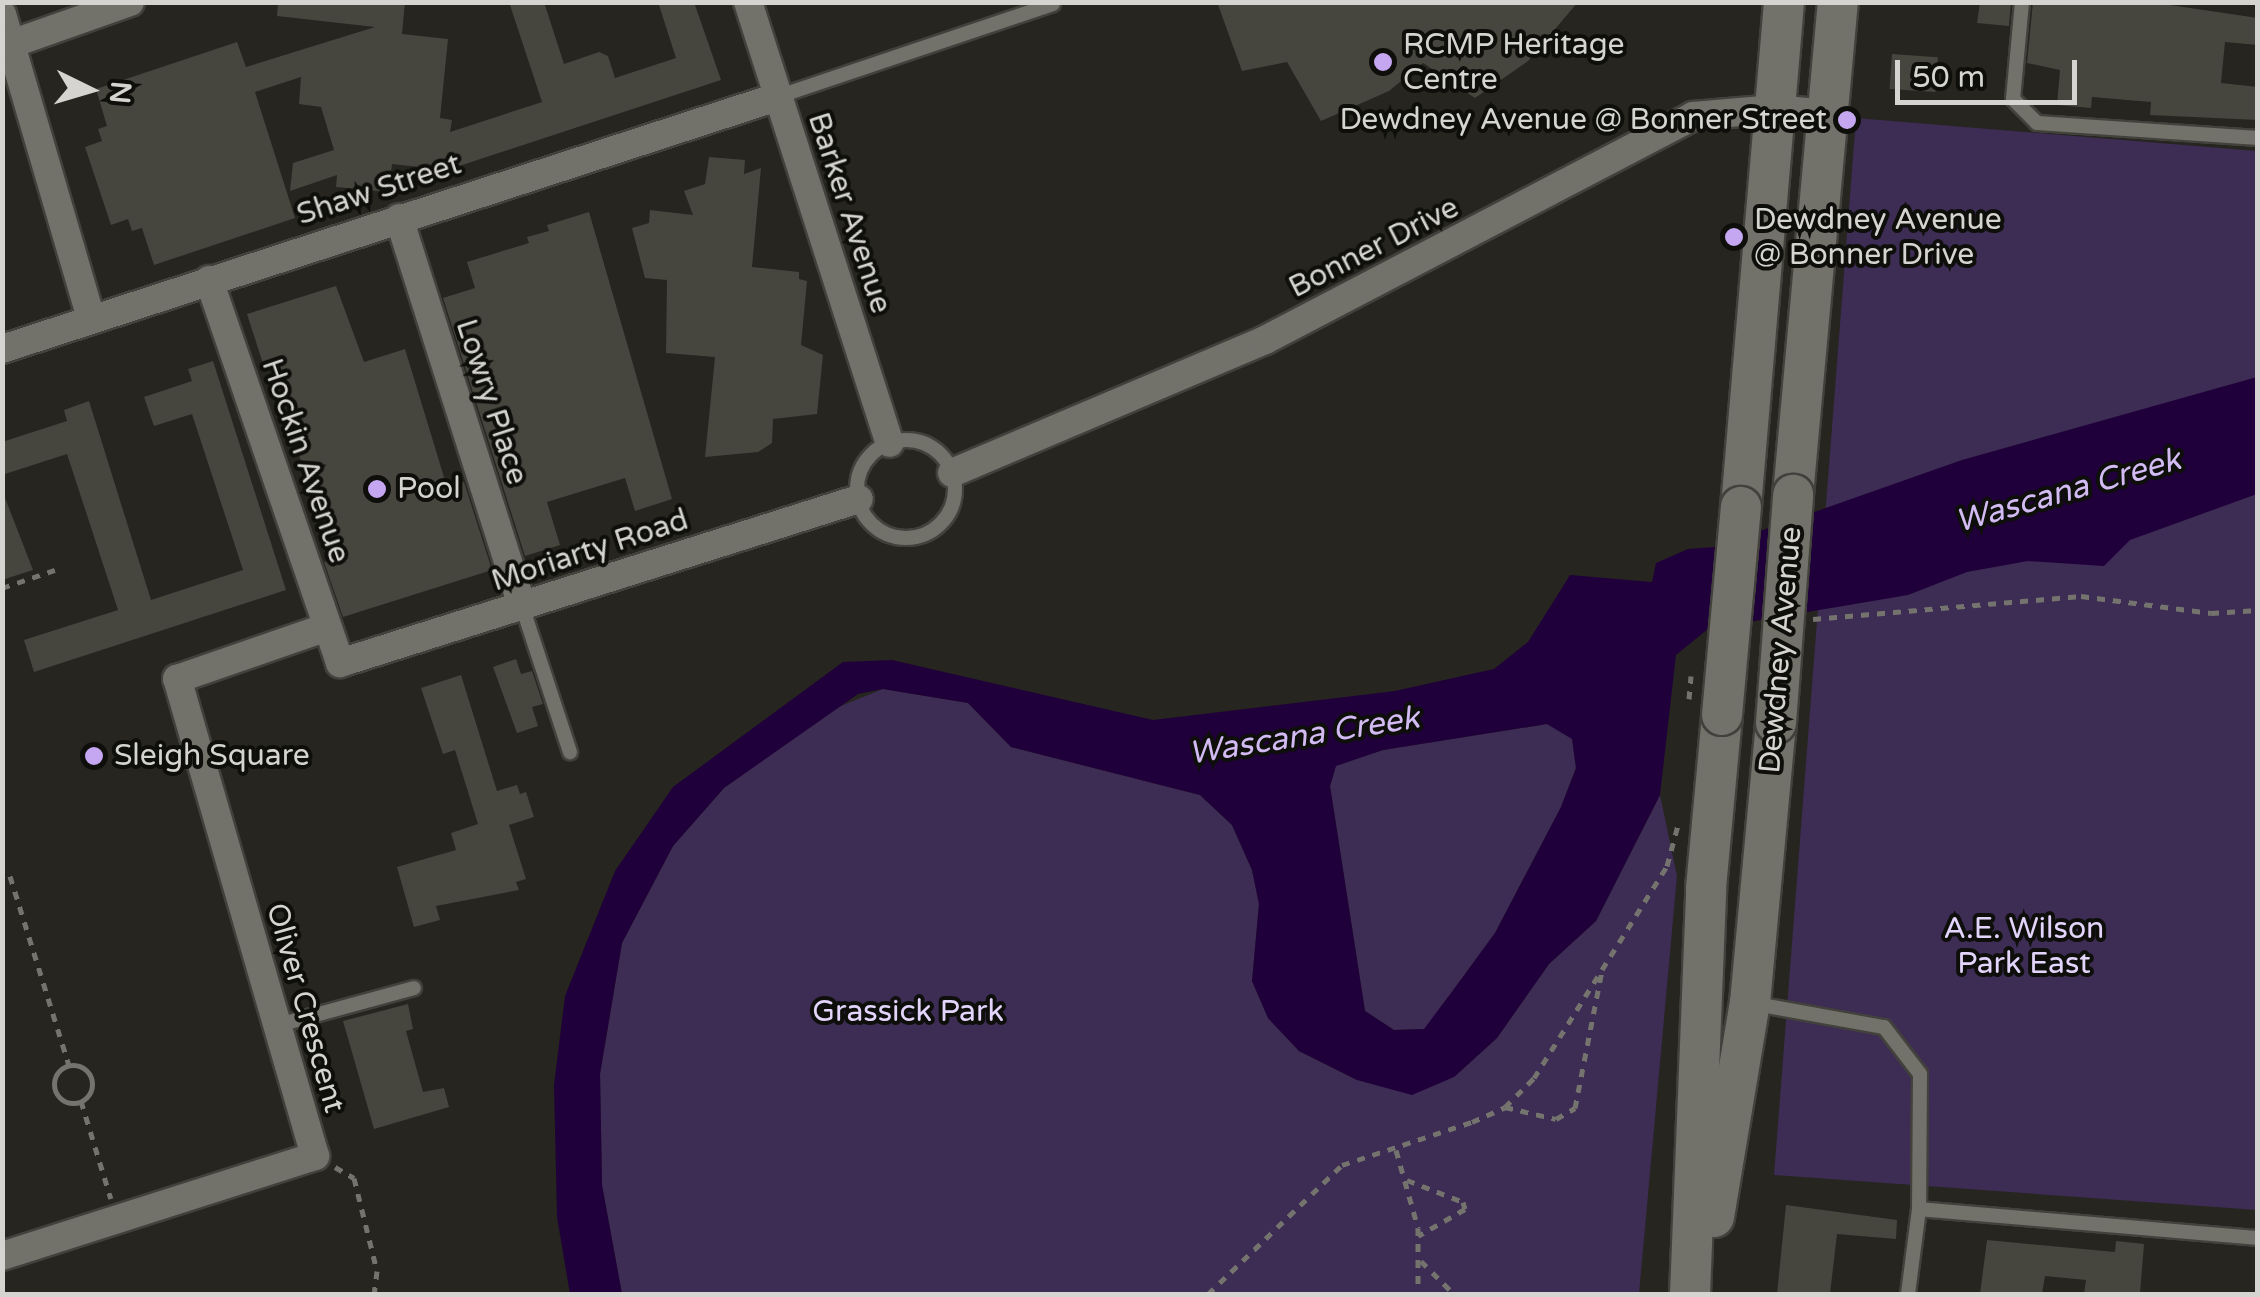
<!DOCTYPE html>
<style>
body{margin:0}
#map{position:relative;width:2260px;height:1297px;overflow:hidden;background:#26251f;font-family:"Varela Round",sans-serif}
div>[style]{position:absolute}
.green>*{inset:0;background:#3d2c53}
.water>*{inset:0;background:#20003a}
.building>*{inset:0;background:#46453e;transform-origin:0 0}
.path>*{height:5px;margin-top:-2.5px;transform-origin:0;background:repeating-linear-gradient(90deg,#74736e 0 8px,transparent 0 16px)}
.path>.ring{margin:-2.5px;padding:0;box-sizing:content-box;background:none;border:5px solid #74736e;border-radius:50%}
.roads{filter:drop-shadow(2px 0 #42413c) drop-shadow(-2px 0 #42413c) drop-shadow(0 2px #42413c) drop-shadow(0 -2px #42413c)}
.service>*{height:14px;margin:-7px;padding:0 7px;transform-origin:7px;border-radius:7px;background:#72716a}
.service>.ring{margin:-7px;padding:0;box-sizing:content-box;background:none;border:14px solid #72716a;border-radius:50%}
.minor>*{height:28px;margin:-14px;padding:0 14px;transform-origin:14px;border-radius:14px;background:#72716a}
.secondary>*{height:40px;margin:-20px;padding:0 20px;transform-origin:20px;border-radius:20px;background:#72716a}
.bridges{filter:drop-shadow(2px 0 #42413c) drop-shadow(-2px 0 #42413c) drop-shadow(0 2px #42413c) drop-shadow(0 -2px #42413c)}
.secondary-bridge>*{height:40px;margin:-20px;padding:0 20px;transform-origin:20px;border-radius:20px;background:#72716a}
.dots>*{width:28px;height:28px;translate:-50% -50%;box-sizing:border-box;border:5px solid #0e0e0b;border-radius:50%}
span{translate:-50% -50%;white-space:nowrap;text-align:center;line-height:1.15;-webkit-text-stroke:8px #0e0e0b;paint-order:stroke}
.poi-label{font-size:30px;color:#d5d4d0}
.left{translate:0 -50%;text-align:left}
.right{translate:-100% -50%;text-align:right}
.street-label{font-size:30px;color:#d5d4d0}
.park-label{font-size:30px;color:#e2d4fa}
.water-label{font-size:32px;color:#d2bbf3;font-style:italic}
.frame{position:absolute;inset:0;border:5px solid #d5d4d0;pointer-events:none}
.north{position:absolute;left:40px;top:40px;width:100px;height:100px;-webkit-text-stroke:8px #0e0e0b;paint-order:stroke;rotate:95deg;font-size:28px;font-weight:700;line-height:40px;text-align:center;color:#d5d4d0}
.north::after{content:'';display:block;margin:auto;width:35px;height:45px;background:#d5d4d0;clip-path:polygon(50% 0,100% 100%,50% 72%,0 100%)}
.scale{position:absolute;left:1895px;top:60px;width:182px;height:45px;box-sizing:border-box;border:5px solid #d5d4d0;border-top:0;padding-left:12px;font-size:30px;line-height:35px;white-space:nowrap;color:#d5d4d0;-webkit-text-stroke:8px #0e0e0b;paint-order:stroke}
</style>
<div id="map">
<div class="green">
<i style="clip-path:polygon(1856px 118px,2257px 151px,2257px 1210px,1774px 1175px)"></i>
<i style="clip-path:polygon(883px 689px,968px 703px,1011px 747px,1200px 795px,1232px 825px,1252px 870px,1259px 904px,1252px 981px,1268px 1018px,1299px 1051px,1357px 1080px,1454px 1077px,1497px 1038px,1549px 964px,1596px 921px,1660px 795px,1677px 876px,1639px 1294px,622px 1294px,602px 1185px,600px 1074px,622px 943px,673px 846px,724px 788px,831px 710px)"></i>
<i style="clip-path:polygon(1547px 724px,1572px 738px,1576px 768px,1561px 807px,1495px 933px,1425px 1029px,1394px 1030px,1365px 1011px,1330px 786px,1336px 765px,1383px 750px)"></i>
</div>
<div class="water">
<i style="clip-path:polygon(evenodd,2257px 377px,2257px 494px,2130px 540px,2104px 566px,2028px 561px,1967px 572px,1908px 595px,1708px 629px,1676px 655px,1660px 795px,1596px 921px,1549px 964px,1497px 1038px,1454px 1077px,1412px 1095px,1357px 1080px,1299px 1051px,1268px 1018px,1252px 981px,1259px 904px,1252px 870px,1232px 825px,1200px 795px,1011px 747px,968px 703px,883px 689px,858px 694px,724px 788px,673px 846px,622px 943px,600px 1074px,602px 1185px,622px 1294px,570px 1294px,557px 1217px,554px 1085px,565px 996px,615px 871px,673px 787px,843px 662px,892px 660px,1153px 720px,1395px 691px,1494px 669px,1528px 642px,1570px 575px,1652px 582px,1656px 563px,1688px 549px,1715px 547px,1962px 460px,2257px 377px,1547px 724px,1572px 739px,1576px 768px,1561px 807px,1495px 933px,1454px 989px,1424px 1029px,1394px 1030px,1365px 1011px,1330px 786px,1336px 766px,1383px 750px,1547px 724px)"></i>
</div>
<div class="building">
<i style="clip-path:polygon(278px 2px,405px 2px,402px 34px,448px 39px,440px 118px,452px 120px,450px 132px,542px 102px,509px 2px,544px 2px,564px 64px,599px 52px,608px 56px,615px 78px,676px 58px,658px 2px,694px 2px,721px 80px,447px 170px,392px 164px,389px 192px,336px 187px,337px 175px,290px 191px,293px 163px,334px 150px,321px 107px,299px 104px,301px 77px,255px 92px,295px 218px,154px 265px,142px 228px,132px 231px,128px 219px,111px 225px,85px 147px,102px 141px,98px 129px,107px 126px,96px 89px,237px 42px,246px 67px,375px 27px,277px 16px)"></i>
<i style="clip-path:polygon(1217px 2px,1578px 2px,1528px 61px,1475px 98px,1423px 63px,1389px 91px,1321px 121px,1287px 62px,1242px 71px)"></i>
<i style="clip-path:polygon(1980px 2px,2011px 2px,2009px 26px,1977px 23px)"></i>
<i style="clip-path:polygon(2033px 2px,2163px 4px,2258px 18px,2258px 45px,2225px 42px,2221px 83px,2258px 87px,2258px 120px,2150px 115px,2151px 102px,2092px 97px,2091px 108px,2057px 105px,2060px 70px,2027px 63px)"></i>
<i style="left:1892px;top:54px;width:46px;height:35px;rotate:4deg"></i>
<i style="clip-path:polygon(709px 157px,745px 160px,744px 174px,761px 168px,752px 267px,799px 272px,799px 279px,807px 281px,801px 345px,823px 355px,817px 414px,773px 419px,772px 443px,758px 452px,705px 457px,715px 357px,666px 353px,667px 280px,645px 278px,632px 228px,649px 223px,650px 210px,693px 215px,684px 191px,705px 184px)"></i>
<i style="clip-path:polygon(589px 212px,672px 499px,635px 511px,625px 478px,547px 502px,560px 545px,525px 556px,443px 298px,475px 288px,467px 262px,529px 243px,527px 237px,549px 231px,547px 225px)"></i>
<i style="clip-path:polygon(336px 286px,364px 362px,405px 349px,447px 487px,464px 482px,492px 570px,343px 617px,324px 562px,337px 557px,297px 450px,303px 448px,277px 366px,265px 370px,247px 314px)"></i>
<i style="clip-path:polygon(213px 361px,286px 590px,34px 672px,24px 640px,118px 610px,67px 454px,2px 475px,2px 442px,67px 421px,64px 410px,89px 401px,151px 600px,243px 570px,192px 414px,154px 426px,144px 397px,192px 381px,188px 369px)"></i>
<i style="clip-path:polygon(2px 490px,33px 570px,2px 580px)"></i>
<i style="clip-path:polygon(516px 659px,521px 674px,532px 671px,543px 704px,532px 707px,538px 726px,517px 733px,493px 667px)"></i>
<i style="clip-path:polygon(461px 675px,497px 791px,517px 785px,520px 794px,526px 792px,534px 817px,509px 825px,526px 879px,516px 882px,519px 890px,436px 906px,440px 920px,414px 927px,397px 867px,456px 850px,451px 833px,478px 824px,455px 750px,443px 754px,421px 688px)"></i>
<i style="clip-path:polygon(408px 1004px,413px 1029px,406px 1031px,423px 1092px,444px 1088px,449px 1107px,374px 1129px,343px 1021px)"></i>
<i style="clip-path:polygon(1786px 1205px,1897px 1220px,1896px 1239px,1837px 1234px,1830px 1294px,1777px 1294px)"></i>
<i style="clip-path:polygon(1987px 1240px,2115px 1252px,2116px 1241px,2144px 1244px,2140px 1294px,2084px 1294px,2086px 1280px,2045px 1276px,2042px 1294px,1980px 1294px)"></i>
</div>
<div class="path">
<i style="left:2px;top:588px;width:56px;rotate:-18.8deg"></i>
<i style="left:1813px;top:619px;width:269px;rotate:-4.9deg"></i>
<i style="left:2081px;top:596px;width:131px;rotate:7.5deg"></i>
<i style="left:2211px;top:613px;width:47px;rotate:-3.7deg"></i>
<i style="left:1689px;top:699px;width:23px;rotate:-85deg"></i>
<i style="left:10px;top:876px;width:198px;rotate:72.7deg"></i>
<i class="ring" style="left:54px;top:1065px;width:33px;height:33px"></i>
<i style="left:81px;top:1101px;width:102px;rotate:73deg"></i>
<i style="left:1505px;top:1107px;width:52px;rotate:13.2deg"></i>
<i style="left:1556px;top:1119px;width:22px;rotate:-30deg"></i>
<i style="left:1575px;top:1108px;width:141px;rotate:-78.9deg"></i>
<i style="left:1396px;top:1150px;width:81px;rotate:74.2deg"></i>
<i style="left:1418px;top:1228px;width:66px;rotate:90deg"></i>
<i style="left:335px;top:1167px;width:22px;rotate:30deg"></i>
<i style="left:354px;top:1178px;width:96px;rotate:76.1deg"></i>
<i style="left:377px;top:1271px;width:23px;rotate:97deg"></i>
<i style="left:1407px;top:1180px;width:60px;rotate:21.4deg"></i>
<i style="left:1463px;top:1202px;width:7px;rotate:74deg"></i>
<i style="left:1465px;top:1209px;width:54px;rotate:150.1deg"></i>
<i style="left:1421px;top:1261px;width:47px;rotate:45deg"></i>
<i style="left:1208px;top:1294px;width:186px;rotate:-43.9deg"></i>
<i style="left:1342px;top:1165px;width:137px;rotate:-18.3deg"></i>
<i style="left:1472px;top:1122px;width:36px;rotate:-24deg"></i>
<i style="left:1505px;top:1107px;width:41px;rotate:-45deg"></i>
<i style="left:1534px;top:1078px;width:250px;rotate:-57.9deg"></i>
<i style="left:1667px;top:866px;width:42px;rotate:-75deg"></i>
</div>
<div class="roads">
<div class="service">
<i style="left:2022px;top:2px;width:97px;rotate:95.3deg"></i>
<i style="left:2013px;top:99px;width:34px;rotate:45deg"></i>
<i style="left:2037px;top:123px;width:222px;rotate:3.9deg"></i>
<i style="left:777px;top:97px;width:291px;rotate:-18.6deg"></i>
<i class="ring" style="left:857px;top:440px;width:84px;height:84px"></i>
<i style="left:522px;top:606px;width:154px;rotate:71.8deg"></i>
<i style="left:1756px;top:1004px;width:130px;rotate:10.2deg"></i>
<i style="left:1884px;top:1027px;width:59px;rotate:52.5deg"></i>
<i style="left:1920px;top:1074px;width:135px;rotate:90.4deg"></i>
<i style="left:1919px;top:1209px;width:86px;rotate:97.4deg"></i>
<i style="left:275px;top:1026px;width:144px;rotate:-15.3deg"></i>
<i style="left:1919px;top:1209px;width:340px;rotate:4.9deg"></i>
</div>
<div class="minor">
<i style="left:748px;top:2px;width:463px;rotate:72.2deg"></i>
<i style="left:2px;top:14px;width:318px;rotate:73.7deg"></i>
<i style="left:11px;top:44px;width:126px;rotate:-19.4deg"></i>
<i style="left:399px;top:218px;width:407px;rotate:72.4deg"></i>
<i style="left:209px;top:280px;width:405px;rotate:71.1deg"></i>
<i style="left:340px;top:663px;width:544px;rotate:-17.54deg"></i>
<i style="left:2px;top:349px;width:815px;rotate:-18.01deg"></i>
<i style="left:952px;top:473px;width:340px;rotate:-23deg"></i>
<i style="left:1265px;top:340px;width:483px;rotate:-27.6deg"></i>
<i style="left:1693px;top:116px;width:82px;rotate:-4.9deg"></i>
<i style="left:1775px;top:109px;width:53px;rotate:5.4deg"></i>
<i style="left:2px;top:1256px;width:329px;rotate:-17.7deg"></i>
<i style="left:315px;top:1156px;width:497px;rotate:-106.1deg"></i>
<i style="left:177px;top:679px;width:159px;rotate:-19.1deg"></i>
</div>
<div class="secondary">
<i style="left:1793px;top:495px;width:495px;rotate:-84.8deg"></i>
<i style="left:1741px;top:507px;width:507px;rotate:-85.13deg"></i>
<i style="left:1714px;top:1217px;width:217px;rotate:-80.5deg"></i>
<i style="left:1750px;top:1003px;width:281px;rotate:-84.7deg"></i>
<i style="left:1690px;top:1294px;width:406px;rotate:-87.7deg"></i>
<i style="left:1706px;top:888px;width:174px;rotate:-84.7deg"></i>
</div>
</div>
<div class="bridges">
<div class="secondary-bridge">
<i style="left:1722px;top:715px;width:209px;rotate:-84.8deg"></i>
<i style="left:1776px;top:723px;width:229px;rotate:-85.7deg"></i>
</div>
</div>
<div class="dots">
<i style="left:1383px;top:62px;background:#c5a6f0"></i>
<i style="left:1847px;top:120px;background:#c5a6f0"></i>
<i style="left:1734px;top:237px;background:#c5a6f0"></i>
<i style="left:377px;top:489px;background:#c5a6f0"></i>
<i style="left:94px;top:756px;background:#c5a6f0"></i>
</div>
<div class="poi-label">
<span class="left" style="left:1403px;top:62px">RCMP Heritage<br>Centre</span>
<span class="right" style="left:1827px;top:120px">Dewdney Avenue @ Bonner Street</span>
<span class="left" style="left:1754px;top:237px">Dewdney Avenue<br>@ Bonner Drive</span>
<span class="left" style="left:397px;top:489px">Pool</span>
<span class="left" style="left:114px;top:756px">Sleigh Square</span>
</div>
<div class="street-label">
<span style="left:379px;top:190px;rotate:-18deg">Shaw Street</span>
<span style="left:849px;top:213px;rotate:72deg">Barker Avenue</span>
<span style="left:1374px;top:248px;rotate:-27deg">Bonner Drive</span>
<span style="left:491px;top:402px;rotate:72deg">Lowry Place</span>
<span style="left:305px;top:461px;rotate:71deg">Hockin Avenue</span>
<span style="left:590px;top:551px;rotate:-18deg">Moriarty Road</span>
<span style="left:1781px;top:650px;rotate:-85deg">Dewdney Avenue</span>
<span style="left:305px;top:1008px;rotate:74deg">Oliver Crescent</span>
</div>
<div class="park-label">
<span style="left:2024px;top:946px">A.E. Wilson<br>Park East</span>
<span style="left:908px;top:1012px">Grassick Park</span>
</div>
<div class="water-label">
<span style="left:2068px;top:491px;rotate:-16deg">Wascana Creek</span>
<span style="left:1304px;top:736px;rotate:-9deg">Wascana Creek</span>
</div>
<div class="frame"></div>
<div class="north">N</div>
<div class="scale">50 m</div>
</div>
